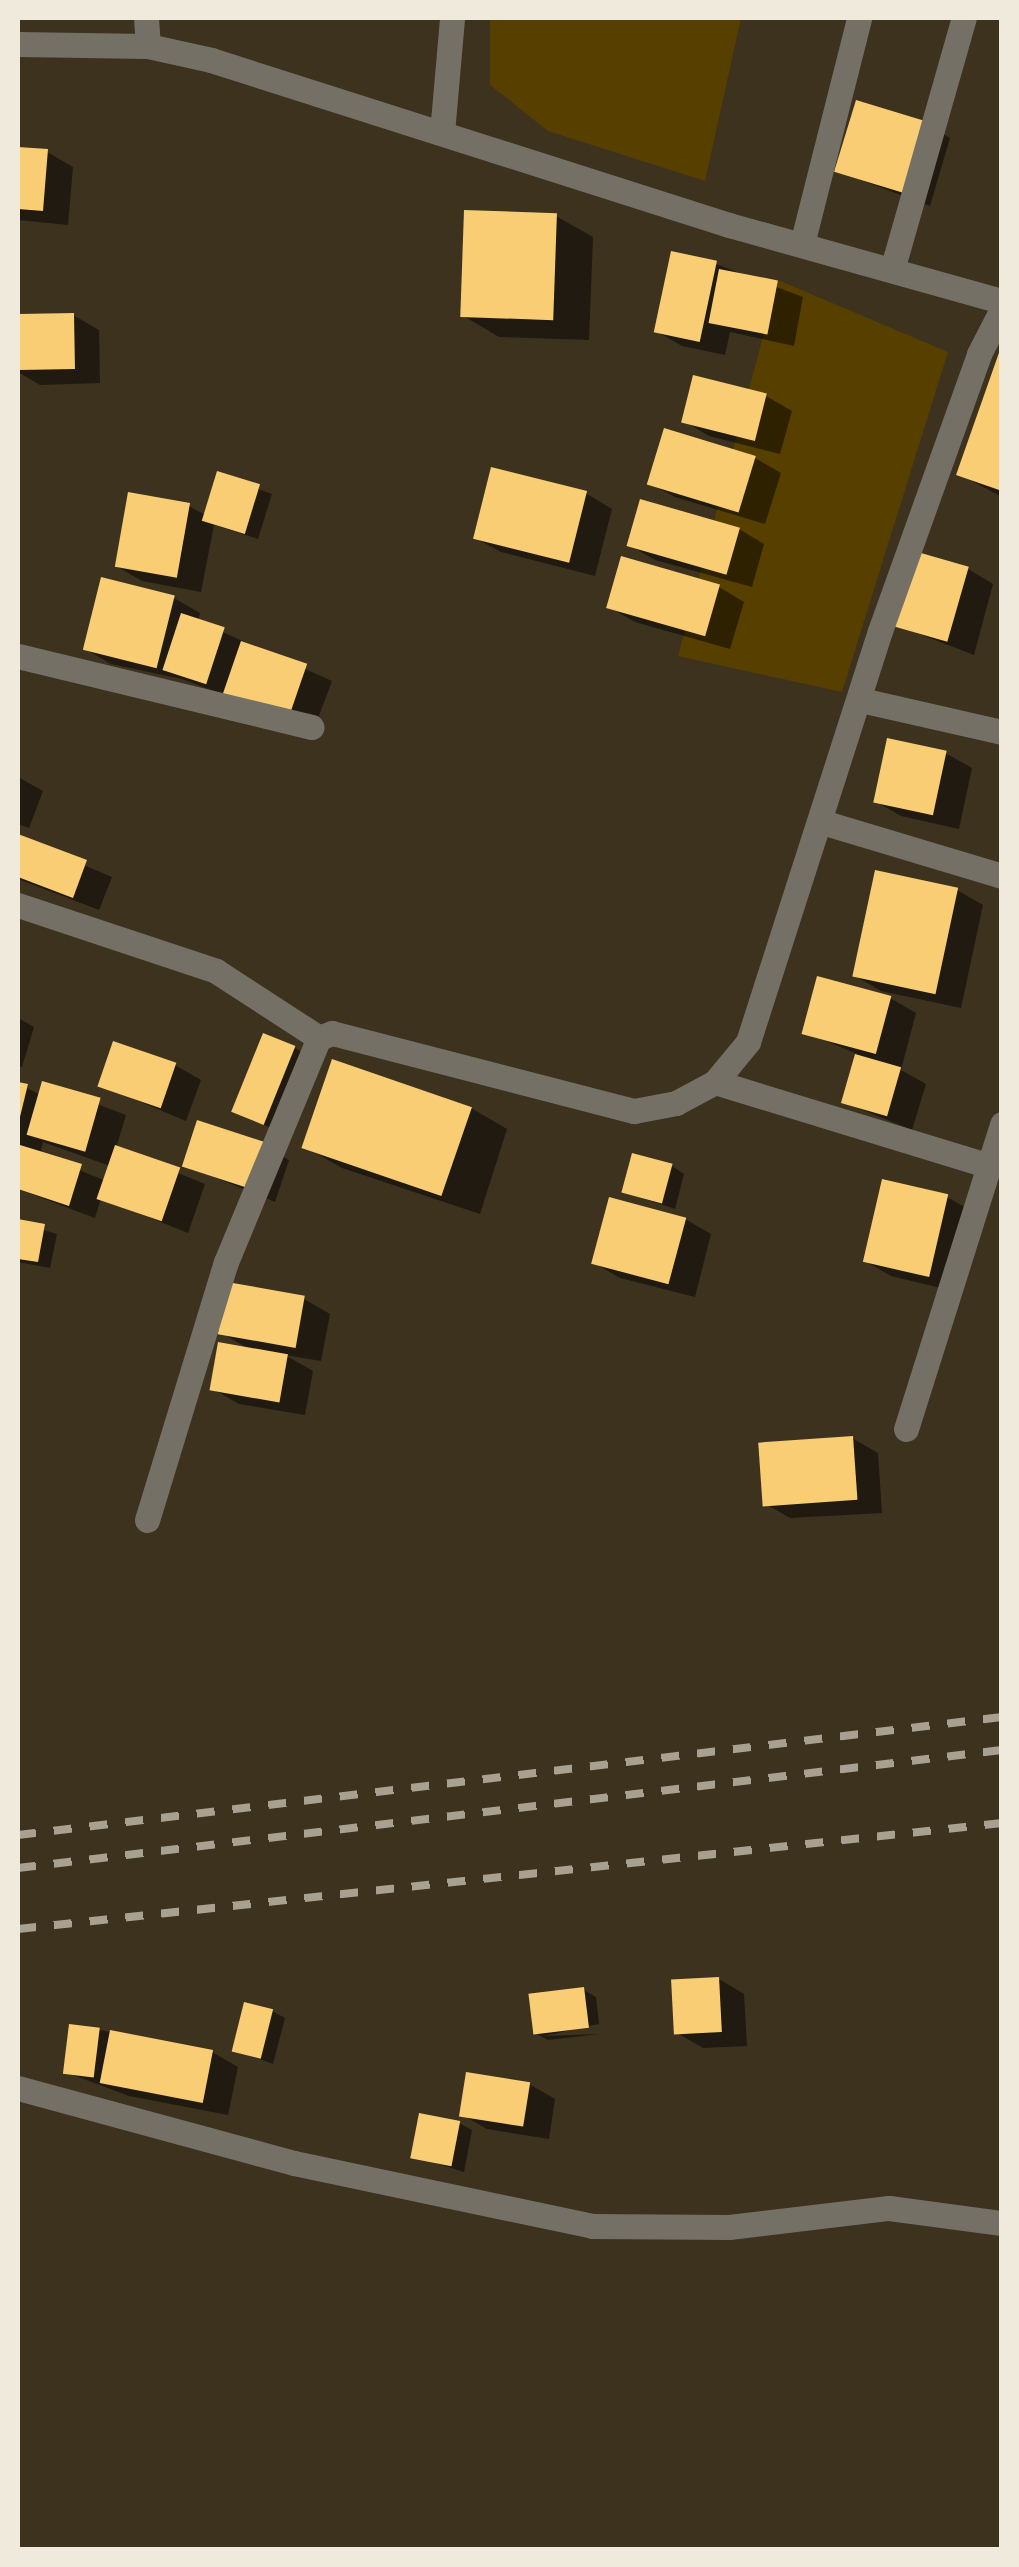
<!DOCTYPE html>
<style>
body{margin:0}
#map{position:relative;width:1019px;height:2567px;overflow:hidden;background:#3c321e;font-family:"Alegreya Sans",sans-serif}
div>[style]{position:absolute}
.green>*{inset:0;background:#573f00}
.shadow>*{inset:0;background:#0007}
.building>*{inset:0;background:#f9cd73;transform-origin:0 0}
.minor>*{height:25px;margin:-12.5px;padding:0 12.5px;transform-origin:12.5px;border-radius:12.5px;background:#757066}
.rail>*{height:8px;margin-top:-4px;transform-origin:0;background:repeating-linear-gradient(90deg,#a8a091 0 18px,transparent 0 36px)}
span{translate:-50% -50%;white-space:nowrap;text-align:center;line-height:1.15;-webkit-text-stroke:10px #1f1a11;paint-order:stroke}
.frame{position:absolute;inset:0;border:20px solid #f0eadd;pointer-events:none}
</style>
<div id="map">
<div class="green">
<i style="clip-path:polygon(490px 18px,741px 18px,705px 181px,548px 131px,490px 85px)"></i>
<i style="clip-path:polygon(778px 280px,948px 352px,842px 692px,678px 656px)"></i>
</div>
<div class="shadow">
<i style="clip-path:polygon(925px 123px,950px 138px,930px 206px,837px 171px)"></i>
<i style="clip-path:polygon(18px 149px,47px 152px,73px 167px,68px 225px,18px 220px)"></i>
<i style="clip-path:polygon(556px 216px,593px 237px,589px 340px,499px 337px,462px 315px)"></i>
<i style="clip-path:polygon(716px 264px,803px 297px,794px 346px,730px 332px,725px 355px,682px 346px,656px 331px)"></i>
<i style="clip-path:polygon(73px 315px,99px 330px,100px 383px,40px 385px,18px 372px,18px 317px)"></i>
<i style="clip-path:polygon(1002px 357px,1002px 497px,959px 474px)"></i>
<i style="clip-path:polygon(766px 396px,792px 411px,780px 454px,709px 436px,684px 421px)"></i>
<i style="clip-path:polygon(755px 458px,781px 473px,765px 524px,675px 497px,649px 483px)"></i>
<i style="clip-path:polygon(493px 470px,587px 494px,612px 509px,595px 576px,501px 552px,475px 538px)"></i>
<i style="clip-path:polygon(218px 474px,272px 494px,258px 539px,214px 525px,201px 592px,142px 581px,116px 566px,189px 506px,205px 515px)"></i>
<i style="clip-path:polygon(739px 529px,764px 544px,752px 587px,655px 560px,629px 545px)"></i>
<i style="clip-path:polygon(968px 569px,993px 584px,974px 655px,896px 625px)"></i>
<i style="clip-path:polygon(719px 587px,744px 602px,730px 649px,635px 622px,609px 607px)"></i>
<i style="clip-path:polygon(174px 598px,200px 613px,198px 621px,332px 681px,314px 729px,182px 679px,111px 664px,85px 649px)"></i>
<i style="clip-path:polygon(889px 741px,947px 754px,972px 768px,959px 829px,901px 816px,875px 801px)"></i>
<i style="clip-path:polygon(18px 777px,43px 791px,29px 828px,18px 824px)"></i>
<i style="clip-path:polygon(18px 837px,112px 877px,99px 910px,18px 879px)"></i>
<i style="clip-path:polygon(957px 890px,983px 905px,961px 1008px,881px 991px,855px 976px)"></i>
<i style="clip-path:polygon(890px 998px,916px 1013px,901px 1070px,926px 1084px,912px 1130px,843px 1102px,857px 1054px,805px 1032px)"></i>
<i style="clip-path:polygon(18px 1018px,34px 1027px,22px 1067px,18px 1066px)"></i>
<i style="clip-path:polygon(295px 1048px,321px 1063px,291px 1138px,234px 1110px)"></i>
<i style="clip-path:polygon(175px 1065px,201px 1080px,186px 1121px,100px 1085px)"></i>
<i style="clip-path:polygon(evenodd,18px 1084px,41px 1095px,44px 1084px,126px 1115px,116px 1148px,205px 1184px,188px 1233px,101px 1198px,95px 1218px,18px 1189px,18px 1084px,43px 1142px,110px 1166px,106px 1181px,40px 1154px,43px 1142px)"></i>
<i style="clip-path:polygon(471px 1108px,507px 1129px,480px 1214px,342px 1168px,305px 1147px)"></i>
<i style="clip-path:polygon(264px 1145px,289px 1160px,275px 1202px,185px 1165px)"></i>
<i style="clip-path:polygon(672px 1166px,684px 1174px,675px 1209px,624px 1192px)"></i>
<i style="clip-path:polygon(884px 1182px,947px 1197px,973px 1212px,953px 1291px,891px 1276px,865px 1261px)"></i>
<i style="clip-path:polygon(611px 1200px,685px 1219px,711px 1234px,695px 1297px,620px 1278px,594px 1263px)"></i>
<i style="clip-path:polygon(18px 1222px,57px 1234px,50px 1268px,18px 1262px)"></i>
<i style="clip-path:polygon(304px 1299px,330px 1314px,321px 1361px,285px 1355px,313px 1371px,305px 1415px,239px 1404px,213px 1389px,249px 1349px,220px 1332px)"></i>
<i style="clip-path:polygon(852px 1438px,878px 1453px,882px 1513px,790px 1518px,764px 1503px)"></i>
<i style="clip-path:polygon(719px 1979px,744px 1994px,747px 2046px,703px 2048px,677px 2033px)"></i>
<i style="clip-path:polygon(584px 1990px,596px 1997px,599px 2024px,544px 2036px,600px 2034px,548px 2040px,535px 2033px)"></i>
<i style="clip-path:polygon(272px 2011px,285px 2018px,273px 2064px,235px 2050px)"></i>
<i style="clip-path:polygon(100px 2030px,212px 2052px,238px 2067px,228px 2115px,129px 2096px,65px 2072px)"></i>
<i style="clip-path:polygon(529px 2084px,555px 2099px,549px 2139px,487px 2129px,461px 2114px)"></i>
<i style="clip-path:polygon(459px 2123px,472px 2130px,464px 2172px,413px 2156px)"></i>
</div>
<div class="building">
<i style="left:856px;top:100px;width:73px;height:75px;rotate:17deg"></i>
<i style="clip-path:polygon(18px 147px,48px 149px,43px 211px,18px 209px)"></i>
<i style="left:464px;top:210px;width:93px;height:107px;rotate:2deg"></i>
<i style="left:671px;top:251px;width:47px;height:83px;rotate:12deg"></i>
<i style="left:719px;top:269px;width:60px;height:55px;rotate:11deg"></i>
<i style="left:74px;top:313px;width:56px;height:56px;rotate:89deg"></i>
<i style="clip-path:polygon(1001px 347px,1002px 348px,1002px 491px,956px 475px)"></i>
<i style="left:693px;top:375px;width:76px;height:49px;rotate:14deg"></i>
<i style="left:664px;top:428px;width:96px;height:59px;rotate:17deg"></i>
<i style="left:491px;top:467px;width:99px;height:74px;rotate:14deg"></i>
<i style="left:217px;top:471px;width:45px;height:52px;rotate:17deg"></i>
<i style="left:128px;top:492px;width:63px;height:76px;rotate:10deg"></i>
<i style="left:640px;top:499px;width:104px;height:49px;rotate:16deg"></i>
<i style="left:914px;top:551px;width:57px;height:78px;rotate:16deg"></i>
<i style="left:621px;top:556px;width:103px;height:54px;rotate:16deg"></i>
<i style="left:101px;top:577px;width:76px;height:75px;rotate:14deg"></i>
<i style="left:181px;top:613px;width:46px;height:60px;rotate:18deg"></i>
<i style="left:241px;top:641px;width:70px;height:56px;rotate:19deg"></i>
<i style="left:887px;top:738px;width:61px;height:66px;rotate:12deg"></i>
<i style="clip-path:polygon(18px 834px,87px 860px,73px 898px,18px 877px)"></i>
<i style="left:875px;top:870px;width:85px;height:109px;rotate:12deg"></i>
<i style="left:817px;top:976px;width:77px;height:60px;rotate:15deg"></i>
<i style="left:263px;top:1033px;width:35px;height:85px;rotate:22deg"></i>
<i style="left:113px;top:1041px;width:67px;height:48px;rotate:19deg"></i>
<i style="left:855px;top:1054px;width:48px;height:51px;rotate:16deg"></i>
<i style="left:332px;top:1059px;width:148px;height:94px;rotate:19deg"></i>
<i style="left:42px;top:1081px;width:61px;height:56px;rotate:16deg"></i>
<i style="clip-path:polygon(18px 1082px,28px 1084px,19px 1121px,18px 1121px)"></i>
<i style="left:197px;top:1120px;width:71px;height:49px;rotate:18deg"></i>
<i style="clip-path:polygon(20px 1145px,82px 1164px,69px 1206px,18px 1189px)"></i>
<i style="left:115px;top:1145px;width:69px;height:57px;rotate:19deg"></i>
<i style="left:632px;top:1153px;width:42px;height:41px;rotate:15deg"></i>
<i style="left:882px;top:1179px;width:68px;height:85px;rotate:13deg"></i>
<i style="left:609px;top:1197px;width:80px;height:69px;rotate:15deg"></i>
<i style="clip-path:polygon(18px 1219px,45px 1224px,38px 1262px,18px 1259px)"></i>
<i style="left:227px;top:1282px;width:79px;height:53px;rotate:10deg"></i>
<i style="left:218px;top:1342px;width:71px;height:49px;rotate:10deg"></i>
<i style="left:853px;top:1436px;width:64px;height:95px;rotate:86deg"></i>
<i style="left:719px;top:1977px;width:55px;height:48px;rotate:87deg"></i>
<i style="left:584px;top:1987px;width:41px;height:56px;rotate:83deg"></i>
<i style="left:244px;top:2002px;width:30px;height:51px;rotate:14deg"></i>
<i style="left:69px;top:2024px;width:31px;height:50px;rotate:7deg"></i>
<i style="left:110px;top:2030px;width:105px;height:54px;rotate:11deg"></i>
<i style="left:466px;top:2072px;width:65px;height:45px;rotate:9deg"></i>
<i style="left:419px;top:2113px;width:42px;height:46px;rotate:11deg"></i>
</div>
<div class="minor">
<i style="left:146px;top:18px;width:28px;rotate:86deg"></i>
<i style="left:18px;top:44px;width:130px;rotate:0.9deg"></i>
<i style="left:148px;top:46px;width:65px;rotate:12.5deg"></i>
<i style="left:211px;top:60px;width:544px;rotate:17.67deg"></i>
<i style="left:729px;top:225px;width:283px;rotate:15.6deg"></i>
<i style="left:442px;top:133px;width:115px;rotate:-85deg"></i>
<i style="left:802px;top:244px;width:233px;rotate:-75.8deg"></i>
<i style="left:892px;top:270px;width:262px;rotate:-74.1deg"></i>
<i style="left:18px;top:656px;width:302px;rotate:13.6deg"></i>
<i style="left:861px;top:700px;width:145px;rotate:12.8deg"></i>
<i style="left:822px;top:822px;width:188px;rotate:16.7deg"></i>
<i style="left:18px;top:905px;width:209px;rotate:18.4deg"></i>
<i style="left:216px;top:971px;width:123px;rotate:33deg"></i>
<i style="left:715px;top:1082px;width:283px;rotate:17deg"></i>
<i style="left:906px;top:1429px;width:320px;rotate:-72.5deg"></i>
<i style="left:147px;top:1520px;width:270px;rotate:-73deg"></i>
<i style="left:226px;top:1262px;width:243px;rotate:-67.5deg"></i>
<i style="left:319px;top:1038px;width:14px;rotate:-21deg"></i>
<i style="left:332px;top:1033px;width:312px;rotate:14.5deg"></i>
<i style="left:634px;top:1111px;width:43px;rotate:-10.8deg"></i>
<i style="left:676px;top:1103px;width:44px;rotate:-28.3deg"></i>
<i style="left:715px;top:1082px;width:52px;rotate:-50.5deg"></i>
<i style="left:748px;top:1042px;width:432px;rotate:-72.2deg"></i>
<i style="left:880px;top:631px;width:294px;rotate:-70.3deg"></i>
<i style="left:979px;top:354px;width:51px;rotate:-62.9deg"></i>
<i style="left:18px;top:2088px;width:286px;rotate:15.2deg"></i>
<i style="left:294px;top:2163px;width:305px;rotate:11.9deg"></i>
<i style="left:592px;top:2226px;width:137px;rotate:0.4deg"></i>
<i style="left:729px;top:2227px;width:161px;rotate:-6.8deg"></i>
<i style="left:889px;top:2208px;width:114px;rotate:7.6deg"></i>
</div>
<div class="rail">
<i style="left:18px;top:1835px;width:991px;rotate:-6.84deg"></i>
<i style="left:18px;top:1868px;width:991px;rotate:-6.84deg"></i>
<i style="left:18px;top:1929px;width:990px;rotate:-6.15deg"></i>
</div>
<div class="frame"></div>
</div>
